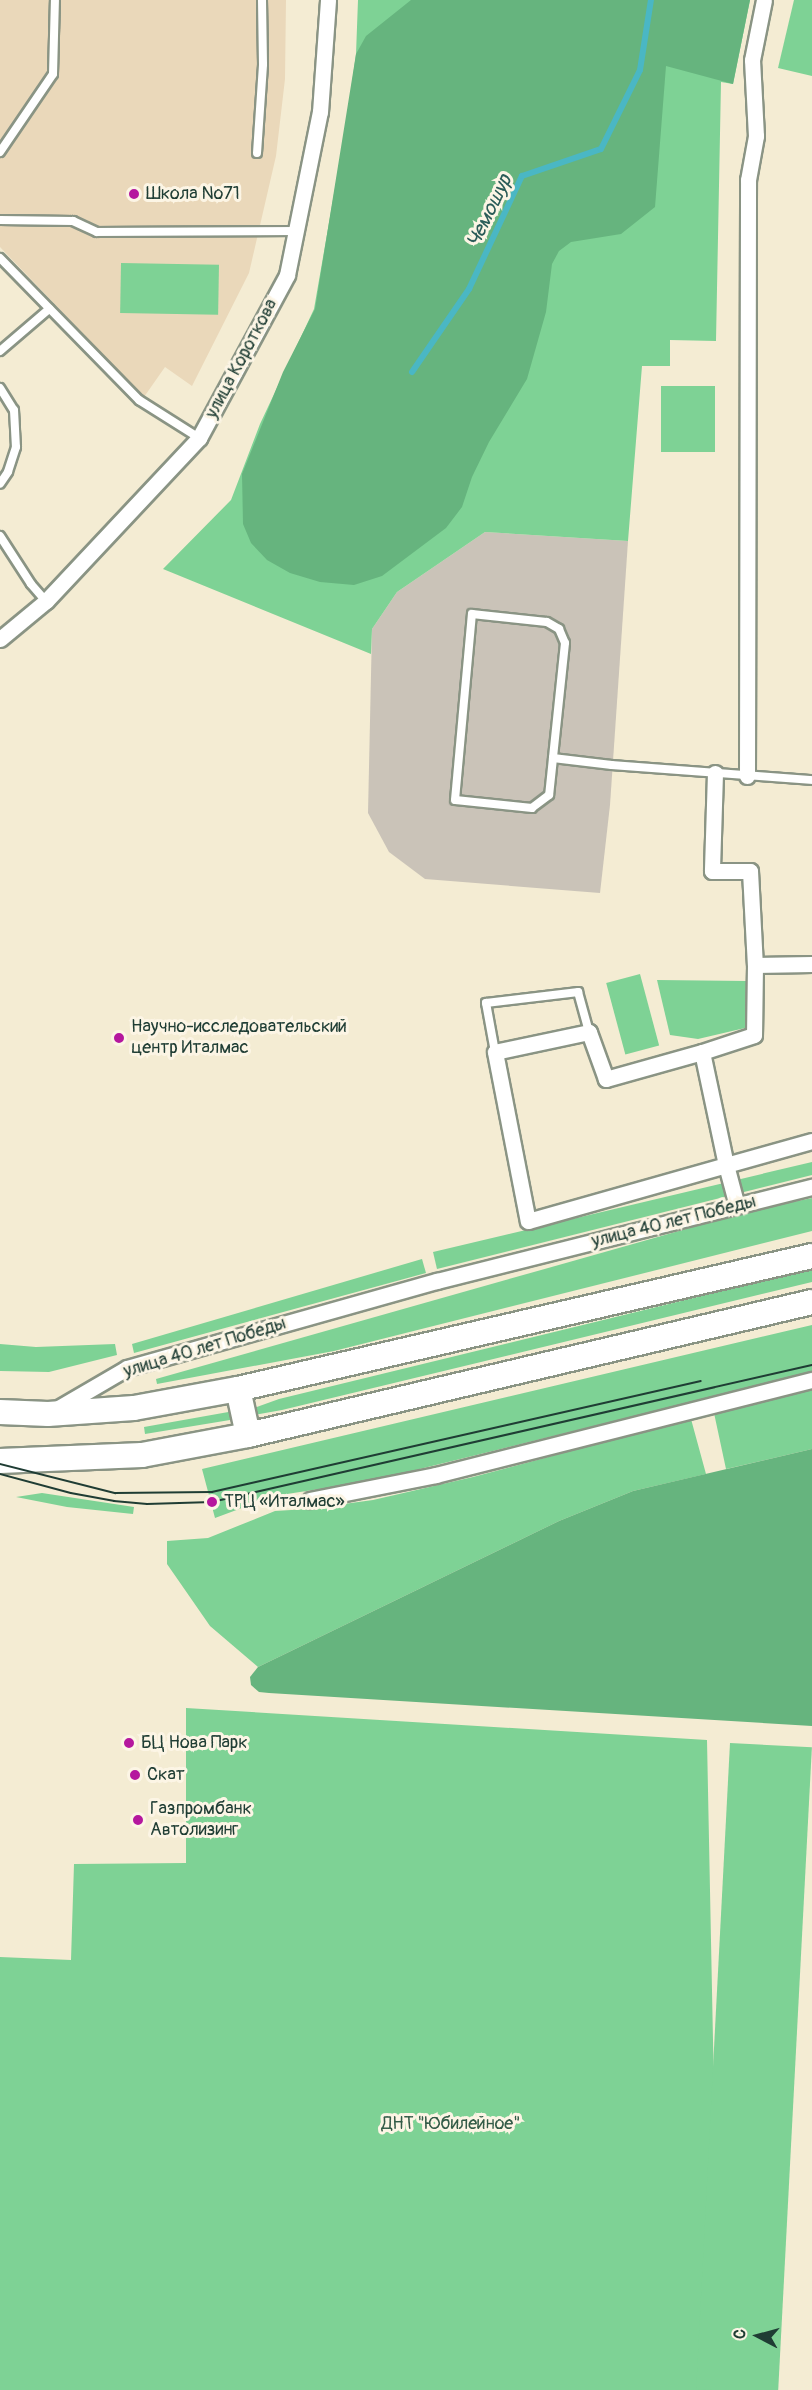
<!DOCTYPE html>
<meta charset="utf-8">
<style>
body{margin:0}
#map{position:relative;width:812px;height:2390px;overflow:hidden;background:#f4ecd3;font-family:Pangolin,sans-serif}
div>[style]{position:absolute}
.built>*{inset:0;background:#ead8ba}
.industrial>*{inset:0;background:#cac3b8}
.green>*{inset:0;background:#7ed295;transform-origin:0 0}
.forest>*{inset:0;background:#66b47e}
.stream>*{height:6px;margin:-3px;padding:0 3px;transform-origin:3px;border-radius:3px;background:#4ab7c4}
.roads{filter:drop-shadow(2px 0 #8a9484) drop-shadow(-2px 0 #8a9484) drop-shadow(0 2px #8a9484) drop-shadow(0 -2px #8a9484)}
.service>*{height:8px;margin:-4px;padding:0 4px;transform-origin:4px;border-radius:4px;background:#fff}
.minor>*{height:15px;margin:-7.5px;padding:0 7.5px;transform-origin:7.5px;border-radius:7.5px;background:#fff}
.primary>*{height:24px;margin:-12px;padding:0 12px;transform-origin:12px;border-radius:12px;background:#fff}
.tram>*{height:1.5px;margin:-0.75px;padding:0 0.75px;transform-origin:0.75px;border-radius:0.75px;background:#1f3d34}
.dots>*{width:16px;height:16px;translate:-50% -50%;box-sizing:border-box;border:3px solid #fcf5e5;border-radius:50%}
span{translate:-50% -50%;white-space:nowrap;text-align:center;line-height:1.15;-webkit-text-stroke:6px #fcf5e5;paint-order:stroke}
.poi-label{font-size:18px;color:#1f3d34}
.left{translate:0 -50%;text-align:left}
.street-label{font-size:18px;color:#1f3d34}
.park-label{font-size:18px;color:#325b47}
.water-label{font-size:20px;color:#2a5c58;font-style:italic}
.north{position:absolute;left:728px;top:2306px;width:60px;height:60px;-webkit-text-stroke:4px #fcf5e5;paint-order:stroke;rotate:276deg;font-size:16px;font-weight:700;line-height:24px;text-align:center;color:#1f3d34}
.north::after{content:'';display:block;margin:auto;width:21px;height:27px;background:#1f3d34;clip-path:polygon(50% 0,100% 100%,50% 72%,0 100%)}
</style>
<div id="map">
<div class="built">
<i style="clip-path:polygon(0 0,286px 0,285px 79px,276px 156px,249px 273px,192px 386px,165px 367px,144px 397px,0 247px)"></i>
</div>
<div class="industrial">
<i style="clip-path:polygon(485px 532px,628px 541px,610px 805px,600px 893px,425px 879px,389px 852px,368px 813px,372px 629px,397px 592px)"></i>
</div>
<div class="green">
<i style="clip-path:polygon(358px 0,750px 0,733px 84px,721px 82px,716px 341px,670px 340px,670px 366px,642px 366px,628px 541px,485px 532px,397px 592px,372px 629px,371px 654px,163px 569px,231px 500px,260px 424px,314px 309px,347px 119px,356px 54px)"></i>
<i style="clip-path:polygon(794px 0,812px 0,812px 76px,778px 68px)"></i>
<i style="left:121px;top:263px;width:98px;height:50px;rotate:1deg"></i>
<i style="left:661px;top:386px;width:54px;height:66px"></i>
<i style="left:640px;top:974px;width:74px;height:35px;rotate:75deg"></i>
<i style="clip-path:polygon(657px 980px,746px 981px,745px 1028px,698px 1039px,670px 1035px)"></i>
<i style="clip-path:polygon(812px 1162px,812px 1175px,437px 1269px,433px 1252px)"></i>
<i style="clip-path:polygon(812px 1198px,812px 1231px,334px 1351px,157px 1384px,156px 1379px,746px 1212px)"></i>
<i style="clip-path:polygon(422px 1259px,426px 1273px,134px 1353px,132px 1344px)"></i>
<i style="clip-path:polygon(812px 1269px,812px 1282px,282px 1410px,254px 1415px,251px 1409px,279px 1399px)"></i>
<i style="clip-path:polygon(812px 1325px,812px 1372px,371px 1481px,274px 1496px,215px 1518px,202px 1469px)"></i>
<i style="clip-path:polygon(0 1344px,36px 1347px,115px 1344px,117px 1355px,49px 1372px,0 1371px)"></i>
<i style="clip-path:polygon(812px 1390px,812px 1449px,726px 1469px,714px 1413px)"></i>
<i style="clip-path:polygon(234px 1411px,236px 1419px,145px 1434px,144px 1427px)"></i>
<i style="clip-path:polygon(691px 1419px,706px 1474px,633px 1491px,559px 1521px,258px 1667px,210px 1626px,167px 1564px,167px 1541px,208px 1538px,275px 1511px,307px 1509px,373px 1500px,473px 1477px)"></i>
<i style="clip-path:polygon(42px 1493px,134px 1507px,133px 1514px,67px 1507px,16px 1497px)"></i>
<i style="clip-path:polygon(186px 1708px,707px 1740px,720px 2390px,0 2390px,0 1957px,71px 1960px,74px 1864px,186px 1863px)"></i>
<i style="left:730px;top:1743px;width:82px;height:647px;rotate:3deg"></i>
</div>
<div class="forest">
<i style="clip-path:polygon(411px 0,750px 0,733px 84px,666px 66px,655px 207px,621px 234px,571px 242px,559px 251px,552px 264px,546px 312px,527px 379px,489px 442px,472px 477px,462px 507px,446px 528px,382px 576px,354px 585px,320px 582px,290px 573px,267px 560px,251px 543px,243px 524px,242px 474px,283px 372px,315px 309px,356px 54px,366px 36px)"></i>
<i style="clip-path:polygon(812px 1449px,812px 1726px,269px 1693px,259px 1692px,251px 1685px,250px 1677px,258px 1667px,559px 1521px,633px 1491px)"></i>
</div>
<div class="stream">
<i style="left:412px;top:372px;width:101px;rotate:-55.5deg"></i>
<i style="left:469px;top:289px;width:125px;rotate:-64.9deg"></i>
<i style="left:522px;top:176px;width:83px;rotate:-18.9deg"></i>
<i style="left:601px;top:149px;width:88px;rotate:-63.7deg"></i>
<i style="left:640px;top:70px;width:71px;rotate:-81.1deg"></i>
</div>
<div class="roads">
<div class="service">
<i style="left:0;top:152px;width:94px;rotate:-55.8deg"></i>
<i style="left:53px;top:74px;width:74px;rotate:-88.5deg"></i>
<i style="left:257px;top:153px;width:89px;rotate:-86.1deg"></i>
<i style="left:263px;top:64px;width:64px;rotate:-90.9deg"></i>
<i style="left:0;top:220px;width:73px;rotate:0.8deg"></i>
<i style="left:73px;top:221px;width:26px;rotate:25deg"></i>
<i style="left:97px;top:232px;width:199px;rotate:-0.3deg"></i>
<i style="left:0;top:258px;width:199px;rotate:45.6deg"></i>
<i style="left:139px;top:400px;width:71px;rotate:32.3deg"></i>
<i style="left:0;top:351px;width:65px;rotate:-40.6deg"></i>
<i style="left:0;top:388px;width:26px;rotate:58deg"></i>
<i style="left:14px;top:410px;width:37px;rotate:87deg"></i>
<i style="left:16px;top:447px;width:26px;rotate:108deg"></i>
<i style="left:8px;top:472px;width:14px;rotate:124deg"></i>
<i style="left:0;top:536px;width:57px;rotate:57.1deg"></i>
<i style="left:31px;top:584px;width:23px;rotate:49deg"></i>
<i style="left:553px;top:758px;width:37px;rotate:96deg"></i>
<i style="left:549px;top:795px;width:21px;rotate:143deg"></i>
<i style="left:532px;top:808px;width:77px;rotate:-174.1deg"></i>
<i style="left:455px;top:800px;width:187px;rotate:-84.8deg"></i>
<i style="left:472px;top:614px;width:75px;rotate:6.1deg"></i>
<i style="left:547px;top:622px;width:14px;rotate:30deg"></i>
<i style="left:559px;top:629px;width:15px;rotate:67deg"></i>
<i style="left:565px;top:643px;width:116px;rotate:96deg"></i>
<i style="left:553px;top:758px;width:59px;rotate:6.8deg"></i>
<i style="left:612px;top:765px;width:201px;rotate:4.3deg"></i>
<i style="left:495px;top:1052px;width:50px;rotate:-100.4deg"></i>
<i style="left:486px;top:1003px;width:93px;rotate:-6.8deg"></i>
<i style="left:578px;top:992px;width:41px;rotate:74.6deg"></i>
</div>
<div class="minor">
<i style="left:0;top:639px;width:60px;rotate:-39.6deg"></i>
<i style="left:46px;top:601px;width:224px;rotate:-46.8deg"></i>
<i style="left:199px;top:438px;width:185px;rotate:-61.6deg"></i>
<i style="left:287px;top:275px;width:166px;rotate:-78.6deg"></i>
<i style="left:320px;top:112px;width:112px;rotate:-85.9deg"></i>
<i style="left:715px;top:773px;width:98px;rotate:91.8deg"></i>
<i style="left:712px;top:871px;width:38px"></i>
<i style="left:750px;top:871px;width:94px;rotate:87deg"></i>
<i style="left:747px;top:776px;width:596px;rotate:-89.9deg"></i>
<i style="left:748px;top:180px;width:45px;rotate:-79.7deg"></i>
<i style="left:756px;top:136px;width:76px;rotate:-93deg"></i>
<i style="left:752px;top:60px;width:61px;rotate:-78.7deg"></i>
<i style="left:812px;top:964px;width:57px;rotate:179deg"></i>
<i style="left:755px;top:965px;width:70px;rotate:90.8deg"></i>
<i style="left:754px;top:1035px;width:55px;rotate:161.9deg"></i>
<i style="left:702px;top:1052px;width:116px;rotate:78deg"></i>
<i style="left:726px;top:1165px;width:89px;rotate:-15.6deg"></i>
<i style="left:702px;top:1052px;width:100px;rotate:164.3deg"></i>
<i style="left:606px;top:1079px;width:50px;rotate:-109.9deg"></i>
<i style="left:589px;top:1032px;width:96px;rotate:168deg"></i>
<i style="left:495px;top:1052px;width:172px;rotate:79deg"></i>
<i style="left:528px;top:1221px;width:206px;rotate:-15.8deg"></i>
<i style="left:726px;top:1165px;width:42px;rotate:75deg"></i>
<i style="left:55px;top:1410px;width:83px;rotate:-30.3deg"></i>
<i style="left:127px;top:1368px;width:322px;rotate:-15.7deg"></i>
<i style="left:437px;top:1281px;width:387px;rotate:-14.1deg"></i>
<i style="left:310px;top:1500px;width:128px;rotate:-11.2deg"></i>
<i style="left:436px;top:1475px;width:388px;rotate:-14.2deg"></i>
</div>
<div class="primary">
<i style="left:238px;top:1389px;width:47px;rotate:77.7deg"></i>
<i style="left:0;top:1412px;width:48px;rotate:2.4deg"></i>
<i style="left:48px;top:1414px;width:86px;rotate:-4deg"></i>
<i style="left:134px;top:1408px;width:106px;rotate:-10.4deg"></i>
<i style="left:238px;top:1389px;width:589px;rotate:-13.05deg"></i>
<i style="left:0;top:1461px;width:142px;rotate:-2.4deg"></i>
<i style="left:142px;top:1455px;width:108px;rotate:-10.7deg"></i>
<i style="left:248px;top:1435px;width:579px;rotate:-13.27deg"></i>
</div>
</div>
<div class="tram">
<i style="left:0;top:1464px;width:119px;rotate:14.2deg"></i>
<i style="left:115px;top:1493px;width:97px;rotate:-0.6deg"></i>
<i style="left:212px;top:1492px;width:501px;rotate:-12.79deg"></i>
<i style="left:0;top:1474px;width:73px;rotate:15deg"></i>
<i style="left:71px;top:1493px;width:44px;rotate:10.5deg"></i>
<i style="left:114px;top:1501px;width:33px;rotate:5deg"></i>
<i style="left:147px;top:1504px;width:65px;rotate:-1.8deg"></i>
<i style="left:212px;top:1502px;width:615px;rotate:-12.86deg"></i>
</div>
<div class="dots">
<i style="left:134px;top:194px;background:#b5179e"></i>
<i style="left:119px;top:1038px;background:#b5179e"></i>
<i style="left:212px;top:1502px;background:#b5179e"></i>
<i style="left:129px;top:1743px;background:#b5179e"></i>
<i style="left:135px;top:1775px;background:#b5179e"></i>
<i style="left:138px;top:1820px;background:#b5179e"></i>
</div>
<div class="poi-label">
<span class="left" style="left:146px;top:194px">Школа №71</span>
<span class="left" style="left:131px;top:1038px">Научно-исследовательский<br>центр Италмас</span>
<span class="left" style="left:224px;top:1502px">ТРЦ «Италмас»</span>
<span class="left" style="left:141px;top:1743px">БЦ Нова Парк</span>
<span class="left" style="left:147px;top:1775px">Скат</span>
<span class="left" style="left:150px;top:1820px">Газпромбанк<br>Автолизинг</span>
</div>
<div class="street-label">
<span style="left:242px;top:359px;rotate:-62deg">улица Короткова</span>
<span style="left:674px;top:1222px;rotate:-14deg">улица 40 лет Победы</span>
<span style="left:205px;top:1348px;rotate:-17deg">улица 40 лет Победы</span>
</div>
<div class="park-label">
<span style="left:451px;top:2124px">ДНТ "Юбилейное"</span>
</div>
<div class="water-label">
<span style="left:489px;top:211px;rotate:-64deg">Чемошур</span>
</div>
<div class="north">С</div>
</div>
